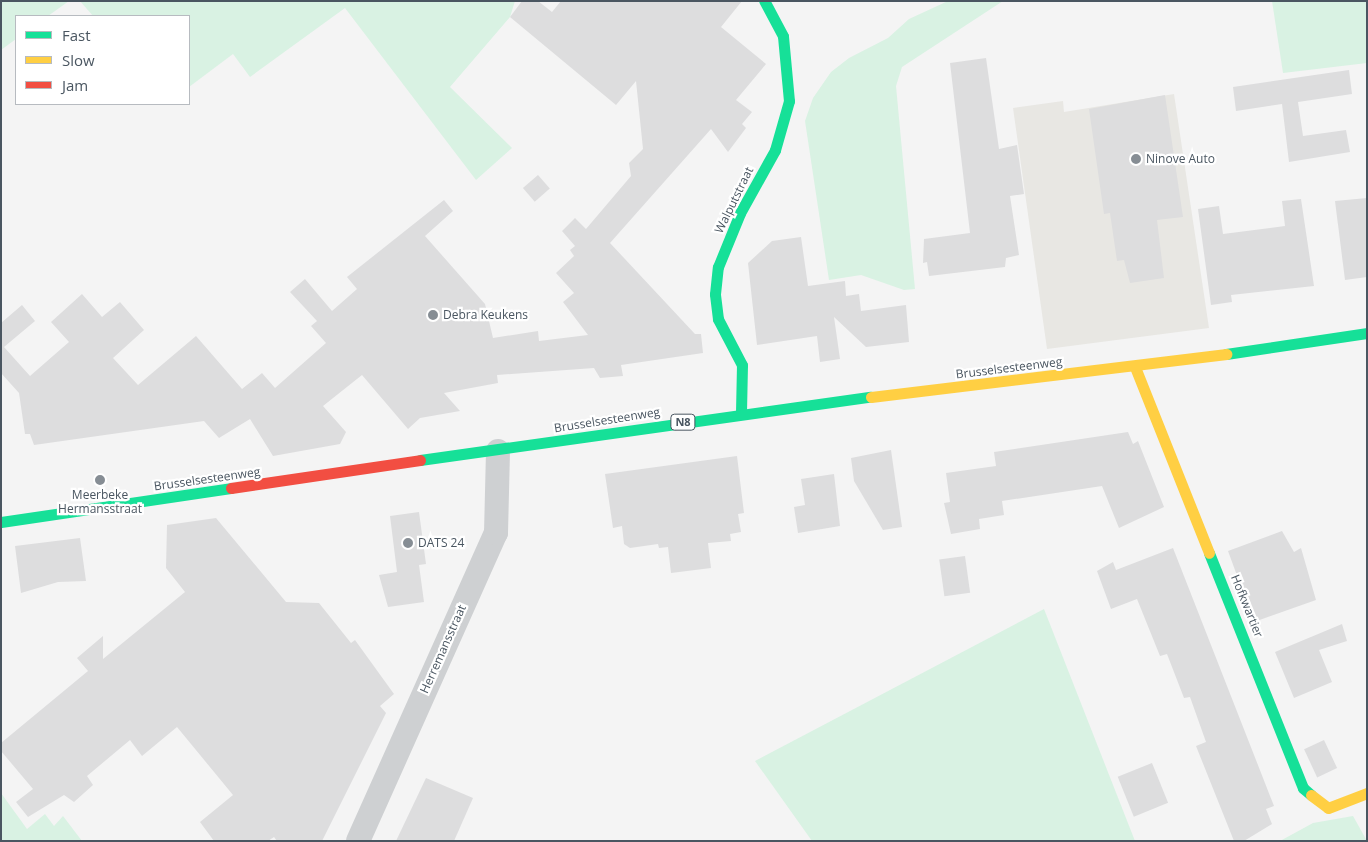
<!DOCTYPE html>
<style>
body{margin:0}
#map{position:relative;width:1368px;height:842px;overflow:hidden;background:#f4f4f4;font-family:"Open Sans",sans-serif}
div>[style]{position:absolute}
.commercial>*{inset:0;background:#e8e7e3}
.green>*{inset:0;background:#d9f2e3}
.building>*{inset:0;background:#ddddde;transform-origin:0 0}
.street>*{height:24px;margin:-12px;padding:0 12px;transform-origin:12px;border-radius:12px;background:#ced0d2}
.fast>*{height:11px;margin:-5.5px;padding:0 5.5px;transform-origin:5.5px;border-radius:5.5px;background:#16e098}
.slow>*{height:11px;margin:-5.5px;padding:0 5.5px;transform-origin:5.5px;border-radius:5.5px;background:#ffcf43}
.jam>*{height:11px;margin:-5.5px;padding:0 5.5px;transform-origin:5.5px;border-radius:5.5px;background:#f24e42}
.dots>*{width:14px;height:14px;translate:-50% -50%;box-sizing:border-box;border:2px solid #fff;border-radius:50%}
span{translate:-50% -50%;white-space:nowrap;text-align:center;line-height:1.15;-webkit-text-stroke:4.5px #fff;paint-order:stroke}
.shield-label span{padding:1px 4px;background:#fff;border:1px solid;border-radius:4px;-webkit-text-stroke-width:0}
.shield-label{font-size:11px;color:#4a5661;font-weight:700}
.poi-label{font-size:12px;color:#4a5661}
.left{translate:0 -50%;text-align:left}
.street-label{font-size:12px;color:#4a5661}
.frame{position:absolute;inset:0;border:2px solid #4a5661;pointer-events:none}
.legend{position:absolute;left:15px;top:15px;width:175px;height:90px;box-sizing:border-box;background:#fff;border:1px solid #b7bbc0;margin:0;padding:6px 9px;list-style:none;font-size:15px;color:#4a5661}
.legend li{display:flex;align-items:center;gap:10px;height:25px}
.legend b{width:25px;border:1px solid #b7bbc0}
</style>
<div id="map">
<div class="commercial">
<i style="clip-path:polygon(1174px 94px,1209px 328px,1047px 349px,1013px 108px,1063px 101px,1064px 112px)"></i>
</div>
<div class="green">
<i style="clip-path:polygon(1px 1px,69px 1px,48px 16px,16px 16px,16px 39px,1px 50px)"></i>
<i style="clip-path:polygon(80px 1px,515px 1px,510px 17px,450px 87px,512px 148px,476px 180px,345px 8px,250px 77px,233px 54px,189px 87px,189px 16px,93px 16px)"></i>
<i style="clip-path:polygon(948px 1px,1003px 1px,902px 67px,896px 86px,915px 289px,904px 290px,861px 275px,829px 280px,805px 121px,813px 98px,831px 72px,849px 58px,888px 38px,909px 19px)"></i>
<i style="clip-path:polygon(1272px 1px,1367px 1px,1367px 63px,1283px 73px)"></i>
<i style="clip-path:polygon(1044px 609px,1135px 841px,812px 841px,755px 761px)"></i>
<i style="clip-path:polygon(1px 793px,27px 829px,45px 814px,54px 826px,63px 816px,82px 841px,1px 841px)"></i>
<i style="clip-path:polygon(1353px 816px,1367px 841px,1280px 841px,1313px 823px)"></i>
</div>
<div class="building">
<i style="clip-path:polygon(522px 1px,538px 1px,552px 12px,561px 1px,742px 1px,721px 27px,766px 64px,736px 100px,752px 112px,742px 124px,746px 128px,728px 152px,711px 129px,610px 243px,695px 334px,701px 334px,703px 353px,621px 365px,623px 376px,600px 378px,594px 368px,497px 375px,498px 383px,444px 393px,460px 411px,420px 418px,408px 429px,362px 375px,323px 406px,346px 432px,340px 444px,273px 456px,250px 419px,219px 438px,204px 421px,34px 445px,30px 434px,25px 434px,19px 393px,1px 373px,1px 323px,22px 305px,35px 321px,4px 347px,30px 376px,69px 342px,51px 322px,82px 294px,102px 317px,120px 302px,144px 330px,113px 358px,138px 385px,196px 336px,242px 389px,262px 373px,275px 388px,326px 343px,311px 326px,317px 321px,290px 292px,305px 279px,332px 311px,357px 289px,347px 277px,444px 200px,453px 211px,425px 236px,485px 304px,493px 338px,538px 331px,539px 341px,588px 335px,563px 302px,574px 293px,556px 273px,574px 256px,570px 250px,575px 246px,562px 231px,575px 218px,586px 229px,631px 176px,629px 163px,643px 149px,636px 81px,616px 105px,510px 17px)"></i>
<i style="clip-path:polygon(986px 58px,999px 149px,1017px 145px,1024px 194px,1010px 196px,1019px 255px,1006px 258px,1005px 267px,929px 276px,927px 262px,923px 263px,924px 239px,970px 233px,950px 63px)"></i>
<i style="clip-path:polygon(1349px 70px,1352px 94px,1298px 102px,1303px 136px,1346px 130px,1350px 152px,1289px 162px,1282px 104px,1236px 111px,1233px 87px)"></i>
<i style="clip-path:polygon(1165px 95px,1183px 217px,1157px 220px,1164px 278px,1130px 283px,1124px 260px,1117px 261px,1110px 213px,1104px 214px,1089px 109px)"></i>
<i style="left:538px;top:175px;width:18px;height:20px;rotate:49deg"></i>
<i style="clip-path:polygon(1367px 198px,1367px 277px,1345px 280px,1335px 201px)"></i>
<i style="clip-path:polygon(1301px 199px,1314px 286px,1231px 295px,1232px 302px,1211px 305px,1198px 209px,1219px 206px,1223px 234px,1285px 226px,1282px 201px)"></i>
<i style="clip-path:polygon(801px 237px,808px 286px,845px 281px,846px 296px,859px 294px,861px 311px,906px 305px,909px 342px,866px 347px,834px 317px,840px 359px,820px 362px,817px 336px,757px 345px,748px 263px,772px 241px)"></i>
<i style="clip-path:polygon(1128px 432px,1133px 444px,1138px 441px,1164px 507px,1119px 528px,1102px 486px,1002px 501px,1004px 515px,979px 519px,980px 529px,951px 534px,944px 503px,950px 502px,946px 473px,996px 466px,994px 452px)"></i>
<i style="clip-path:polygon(891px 450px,902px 527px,883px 530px,854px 481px,851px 458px)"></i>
<i style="clip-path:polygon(737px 456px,744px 513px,738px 514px,741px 532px,730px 534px,731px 541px,708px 543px,711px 568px,671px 573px,668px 547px,659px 548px,658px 544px,630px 548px,624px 544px,622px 526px,613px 528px,605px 474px)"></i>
<i style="clip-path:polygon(834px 474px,840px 526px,798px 533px,794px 507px,805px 505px,801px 479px)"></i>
<i style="clip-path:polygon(419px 512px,426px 564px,419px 565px,424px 602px,388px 607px,379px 575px,397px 572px,390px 516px)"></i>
<i style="clip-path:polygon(216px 518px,286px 602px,319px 603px,351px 643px,355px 640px,394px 694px,380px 706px,386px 713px,322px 841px,277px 841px,274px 837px,268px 841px,214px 841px,200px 822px,233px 795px,177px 727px,142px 756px,130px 740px,87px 776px,93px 785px,74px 802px,64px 795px,28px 817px,16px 802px,33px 789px,1px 751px,1px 743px,88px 671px,77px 658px,103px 636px,103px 659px,185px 592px,166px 568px,167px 525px)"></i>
<i style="clip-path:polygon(1282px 531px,1294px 552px,1301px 548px,1316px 600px,1254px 622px,1228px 551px)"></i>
<i style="clip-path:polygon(80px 538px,86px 581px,58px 582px,21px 593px,15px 546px)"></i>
<i style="clip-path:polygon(1173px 548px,1274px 806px,1266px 809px,1272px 824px,1244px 841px,1234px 841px,1196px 746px,1206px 742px,1190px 697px,1184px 698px,1167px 654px,1160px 656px,1137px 599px,1111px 609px,1097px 571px,1113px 562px,1116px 570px)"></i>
<i style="left:965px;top:556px;width:37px;height:26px;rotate:82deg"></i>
<i style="clip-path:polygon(1342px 624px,1347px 641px,1319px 650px,1332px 682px,1294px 698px,1275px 652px)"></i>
<i style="left:1324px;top:740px;width:31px;height:22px;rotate:65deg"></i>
<i style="left:1152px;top:763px;width:43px;height:37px;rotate:68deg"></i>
<i style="clip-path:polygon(426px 778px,473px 798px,454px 841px,396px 841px)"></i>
</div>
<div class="street">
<i style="left:358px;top:841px;width:338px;rotate:-65.9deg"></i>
<i style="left:496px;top:533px;width:82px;rotate:-88.6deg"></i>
</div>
<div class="fast">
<i style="left:1226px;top:354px;width:143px;rotate:-8.5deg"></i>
<i style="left:741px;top:412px;width:47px;rotate:-88.8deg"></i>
<i style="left:742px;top:365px;width:52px;rotate:-117.6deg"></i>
<i style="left:718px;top:319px;width:25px;rotate:-97deg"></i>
<i style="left:715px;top:294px;width:27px;rotate:-84deg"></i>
<i style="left:718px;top:267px;width:58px;rotate:-67.8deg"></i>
<i style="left:740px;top:213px;width:72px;rotate:-60.9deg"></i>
<i style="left:775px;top:150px;width:51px;rotate:-74.1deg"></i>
<i style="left:789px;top:101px;width:65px;rotate:-95.3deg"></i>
<i style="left:783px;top:36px;width:40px;rotate:-118deg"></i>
<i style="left:420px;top:460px;width:455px;rotate:-8deg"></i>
<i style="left:1px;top:522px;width:232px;rotate:-8.4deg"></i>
<i style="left:1209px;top:553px;width:253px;rotate:68.2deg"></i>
<i style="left:1303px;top:788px;width:11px;rotate:41deg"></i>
</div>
<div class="slow">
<i style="left:1135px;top:367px;width:200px;rotate:68.3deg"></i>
<i style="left:871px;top:397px;width:358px;rotate:-6.9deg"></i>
<i style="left:1311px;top:795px;width:21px;rotate:37deg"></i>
<i style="left:1328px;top:808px;width:42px;rotate:-21deg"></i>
</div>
<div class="jam">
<i style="left:231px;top:488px;width:191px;rotate:-8.4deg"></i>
</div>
<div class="dots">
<i style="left:1136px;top:159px;background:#868d94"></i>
<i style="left:433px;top:315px;background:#868d94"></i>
<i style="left:100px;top:480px;background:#868d94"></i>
<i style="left:408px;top:543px;background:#868d94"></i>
</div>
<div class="shield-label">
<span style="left:683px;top:422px">N8</span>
</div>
<div class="poi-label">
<span class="left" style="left:1146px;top:159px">Ninove Auto</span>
<span class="left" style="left:443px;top:315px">Debra Keukens</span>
<span style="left:100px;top:502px">Meerbeke<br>Hermansstraat</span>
<span class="left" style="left:418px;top:543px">DATS 24</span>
</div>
<div class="street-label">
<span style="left:734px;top:200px;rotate:-64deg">Walputstraat</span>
<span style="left:1009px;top:368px;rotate:-7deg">Brusselsesteenweg</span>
<span style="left:607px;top:420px;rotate:-9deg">Brusselsesteenweg</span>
<span style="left:207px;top:479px;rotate:-8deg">Brusselsesteenweg</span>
<span style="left:1247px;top:606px;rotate:68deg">Hofkwartier</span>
<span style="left:443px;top:649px;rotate:-66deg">Herremansstraat</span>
</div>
<div class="frame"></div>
<ul class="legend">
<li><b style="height:6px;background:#16e098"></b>Fast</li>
<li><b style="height:6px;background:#ffcf43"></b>Slow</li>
<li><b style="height:6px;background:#f24e42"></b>Jam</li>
</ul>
</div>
